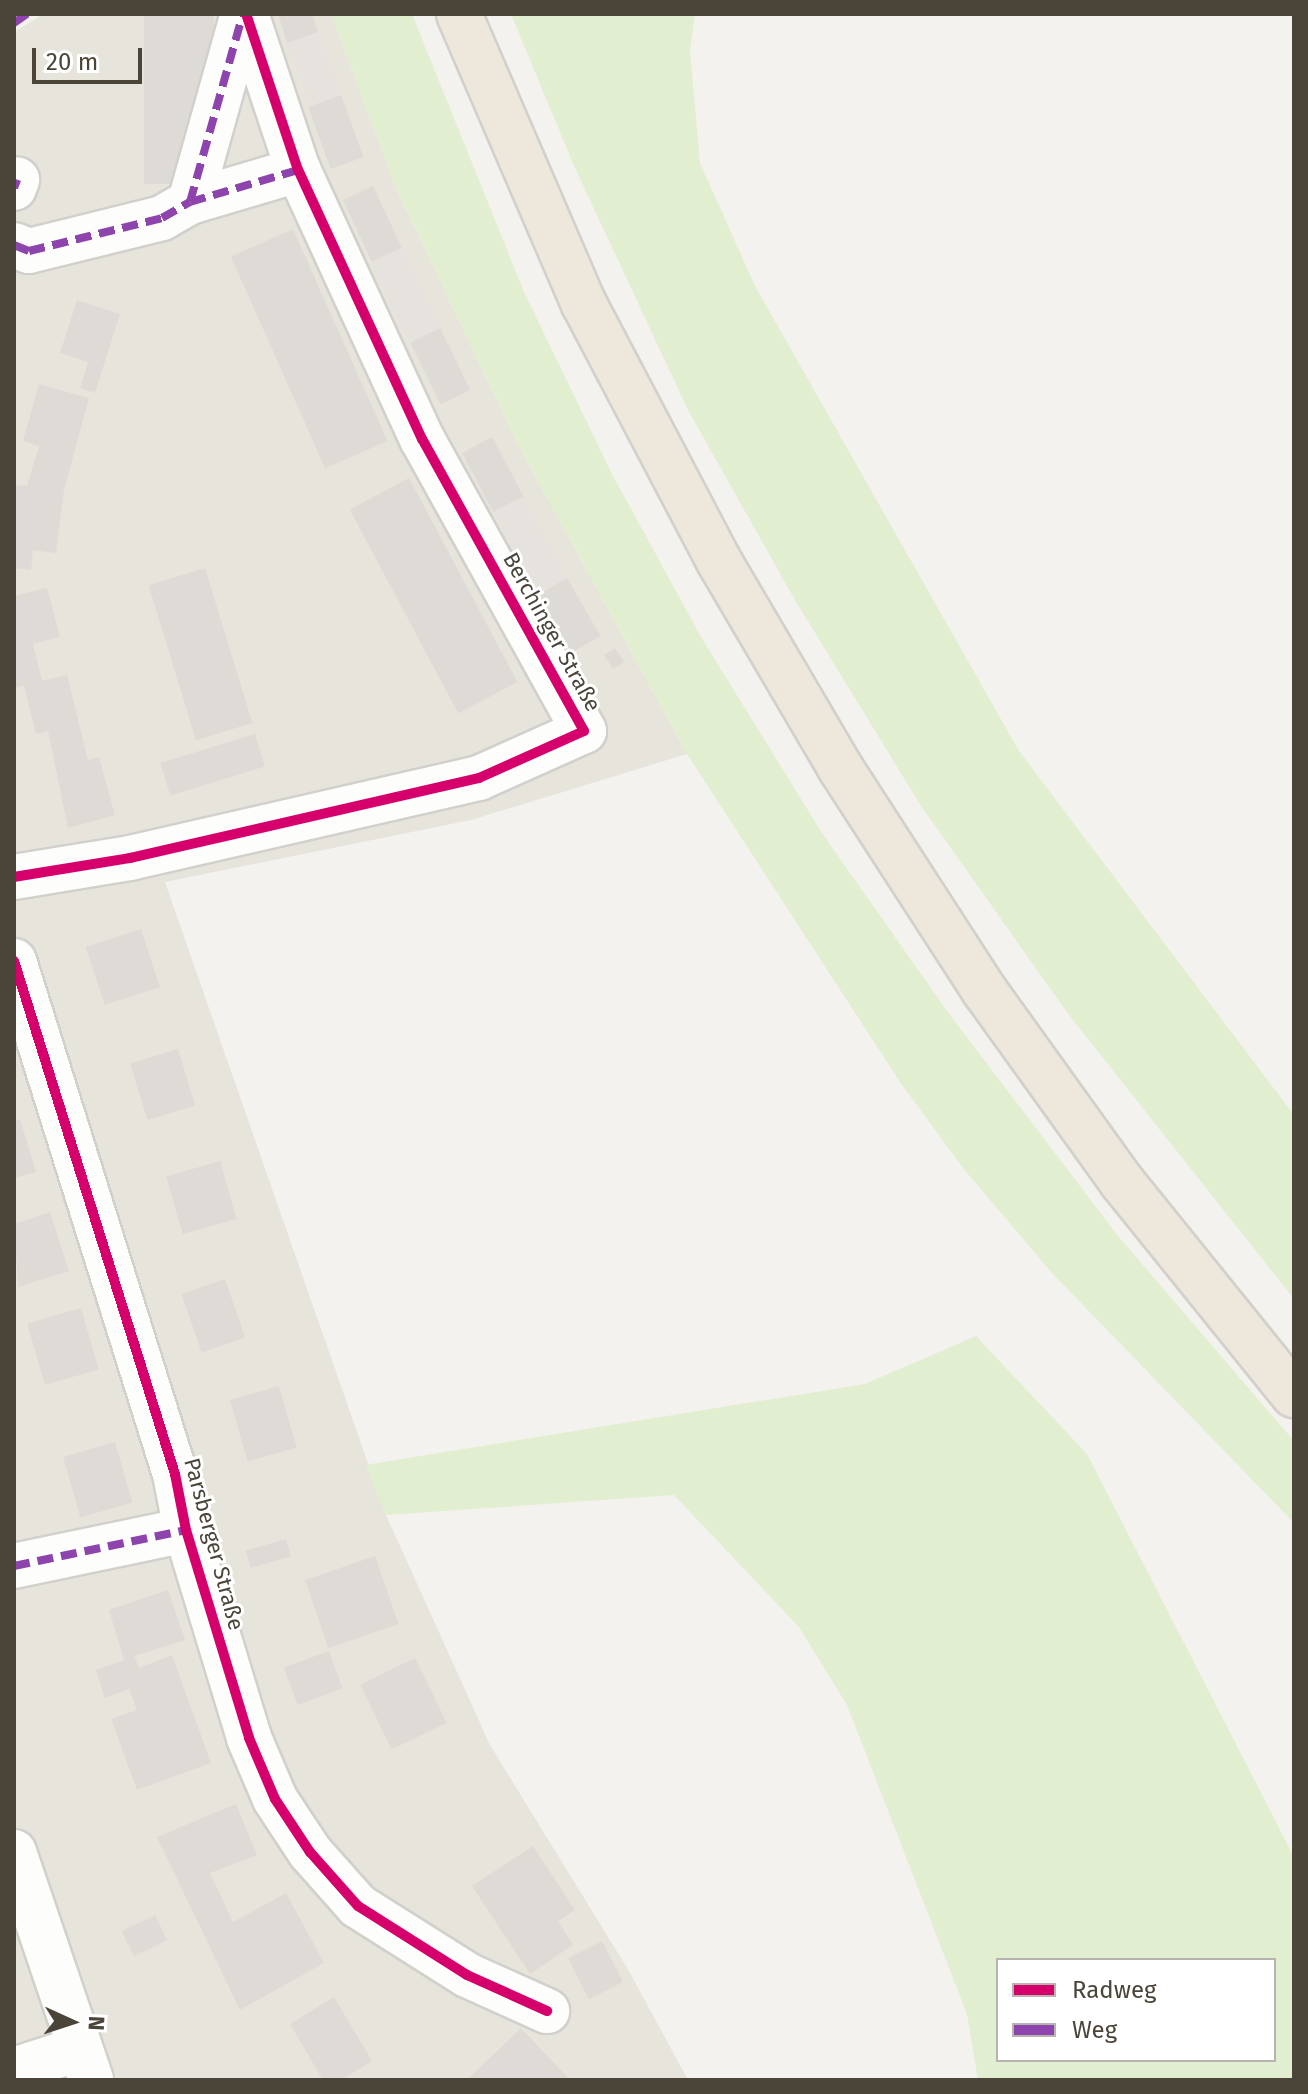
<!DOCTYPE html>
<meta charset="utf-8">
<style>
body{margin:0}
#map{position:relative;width:1308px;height:2094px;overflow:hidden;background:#f4f2ee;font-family:"Fira Sans",sans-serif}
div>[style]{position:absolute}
.residential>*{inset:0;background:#e7e4dc}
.green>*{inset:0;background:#e1eecf}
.parking>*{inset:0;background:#e6e3df;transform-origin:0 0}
.building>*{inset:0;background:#dedbd6;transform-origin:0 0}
.roads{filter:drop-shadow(2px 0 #d2d0cb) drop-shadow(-2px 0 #d2d0cb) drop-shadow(0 2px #d2d0cb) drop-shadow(0 -2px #d2d0cb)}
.minor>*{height:44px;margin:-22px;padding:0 22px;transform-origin:22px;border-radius:22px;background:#fdfdfc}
.highway>*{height:44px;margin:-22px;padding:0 22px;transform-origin:22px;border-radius:22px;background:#ede8db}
.quiet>*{height:8px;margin-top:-4px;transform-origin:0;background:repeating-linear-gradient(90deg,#8e44ad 0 16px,transparent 0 24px)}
.cycleway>*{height:10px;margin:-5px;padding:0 5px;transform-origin:5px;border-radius:5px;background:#d6006c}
span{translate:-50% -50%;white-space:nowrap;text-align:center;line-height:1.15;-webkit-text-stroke:6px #fff;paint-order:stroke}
.street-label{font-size:22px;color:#4b4439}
.frame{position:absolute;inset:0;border:16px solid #4b4439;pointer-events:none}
.legend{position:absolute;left:996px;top:1958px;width:280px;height:104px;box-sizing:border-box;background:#fff;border:2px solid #b7b4b0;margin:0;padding:10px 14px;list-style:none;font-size:24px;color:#4b4439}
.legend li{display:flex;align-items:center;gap:16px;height:40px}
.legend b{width:40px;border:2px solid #b7b4b0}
.north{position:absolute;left:32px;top:1982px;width:80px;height:80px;-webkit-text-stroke:6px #fff;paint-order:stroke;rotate:93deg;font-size:22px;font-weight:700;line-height:32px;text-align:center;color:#4b4439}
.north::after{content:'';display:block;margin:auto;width:28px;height:36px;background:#4b4439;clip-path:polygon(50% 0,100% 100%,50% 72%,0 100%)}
.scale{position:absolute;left:32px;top:48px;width:110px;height:36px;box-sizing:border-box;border:4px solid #4b4439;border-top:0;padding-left:10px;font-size:24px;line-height:28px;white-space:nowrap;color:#4b4439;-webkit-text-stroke:6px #fff;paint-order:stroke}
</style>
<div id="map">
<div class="residential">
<i style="clip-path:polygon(44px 14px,331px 14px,395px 186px,517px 443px,687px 754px,471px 820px,165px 882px,386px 1515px,490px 1745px,629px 1971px,688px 2080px,14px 2080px,14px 32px)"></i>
</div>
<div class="green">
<i style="clip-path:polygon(331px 14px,412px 14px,524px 292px,612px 474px,701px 637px,822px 833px,947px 1011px,1118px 1236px,1294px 1441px,1294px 1523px,1052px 1273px,963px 1168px,900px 1082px,687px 754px,517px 443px,395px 186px)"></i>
<i style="clip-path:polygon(511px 14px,695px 14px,690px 51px,700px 163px,755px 286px,1019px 751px,1294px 1115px,1294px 1299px,1069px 1015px,921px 806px,795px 600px,688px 410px,574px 166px)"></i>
<i style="clip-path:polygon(evenodd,976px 1336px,1087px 1454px,1294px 1857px,1294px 2080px,978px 2080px,967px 2014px,847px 1705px,799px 1627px,674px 1495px,386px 1515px,365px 1465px,865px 1384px,976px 1336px,998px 1960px,1274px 1960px,1274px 2060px,998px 2060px,998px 1960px)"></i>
</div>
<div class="parking">
<i style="left:318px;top:32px;width:67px;height:33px;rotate:70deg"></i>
<i style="left:402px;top:247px;width:89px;height:34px;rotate:65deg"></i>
<i style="left:523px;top:496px;width:93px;height:34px;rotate:62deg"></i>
</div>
<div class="building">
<i style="left:144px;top:14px;width:70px;height:170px"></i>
<i style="clip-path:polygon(278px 14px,312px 14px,318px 32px,287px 43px)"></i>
<i style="left:341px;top:95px;width:66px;height:35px;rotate:70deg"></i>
<i style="left:373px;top:186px;width:68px;height:33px;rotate:65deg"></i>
<i style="left:293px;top:229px;width:232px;height:68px;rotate:66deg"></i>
<i style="clip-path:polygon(77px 300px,120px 314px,95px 393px,80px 388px,88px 362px,60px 353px)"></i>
<i style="left:440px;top:328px;width:69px;height:33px;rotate:64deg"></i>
<i style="clip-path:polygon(39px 384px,89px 398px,64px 490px,56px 553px,33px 550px,31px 570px,14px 568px,14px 485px,27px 486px,39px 446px,23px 441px)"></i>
<i style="left:492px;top:437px;width:67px;height:34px;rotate:62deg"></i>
<i style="left:409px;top:478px;width:231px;height:67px;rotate:62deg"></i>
<i style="left:205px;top:568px;width:162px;height:59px;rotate:73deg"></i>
<i style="left:567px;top:578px;width:67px;height:33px;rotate:60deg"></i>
<i style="clip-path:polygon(47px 588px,60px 637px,33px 644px,42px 681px,67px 675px,88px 760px,99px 757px,115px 815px,68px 828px,48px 731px,36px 734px,24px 686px,14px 688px,14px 596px)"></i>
<i style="left:615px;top:648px;width:17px;height:13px;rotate:57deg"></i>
<i style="left:255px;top:734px;width:34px;height:99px;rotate:73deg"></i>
<i style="left:141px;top:929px;width:61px;height:58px;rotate:72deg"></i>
<i style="left:178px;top:1049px;width:59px;height:50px;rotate:73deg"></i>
<i style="clip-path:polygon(20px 1119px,36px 1172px,14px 1178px,14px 1121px)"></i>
<i style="left:220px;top:1161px;width:60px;height:56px;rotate:74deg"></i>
<i style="clip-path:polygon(50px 1212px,69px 1271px,18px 1287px,14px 1224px)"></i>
<i style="left:225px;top:1279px;width:62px;height:46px;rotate:71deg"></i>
<i style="left:81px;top:1308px;width:64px;height:56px;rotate:74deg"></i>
<i style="left:279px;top:1386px;width:64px;height:51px;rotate:74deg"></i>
<i style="left:115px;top:1442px;width:63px;height:54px;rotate:74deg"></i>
<i style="left:286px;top:1539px;width:18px;height:42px;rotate:74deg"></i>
<i style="left:375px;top:1556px;width:72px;height:74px;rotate:71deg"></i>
<i style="clip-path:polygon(168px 1590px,185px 1640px,134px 1656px,139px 1668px,172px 1655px,211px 1763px,137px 1790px,111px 1719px,137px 1710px,129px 1689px,105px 1698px,96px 1670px,124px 1660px,109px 1610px)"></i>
<i style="left:329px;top:1651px;width:40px;height:48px;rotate:70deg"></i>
<i style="left:415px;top:1658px;width:72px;height:61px;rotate:64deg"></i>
<i style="clip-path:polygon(236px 1804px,257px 1855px,210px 1873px,233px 1922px,286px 1893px,324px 1963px,240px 2010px,157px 1837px)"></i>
<i style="clip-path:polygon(533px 1846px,575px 1910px,558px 1921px,573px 1945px,530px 1974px,472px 1886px)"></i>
<i style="left:155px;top:1915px;width:28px;height:37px;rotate:64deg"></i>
<i style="left:602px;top:1941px;width:46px;height:38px;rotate:63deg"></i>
<i style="clip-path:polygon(334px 1997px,372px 2061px,341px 2080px,323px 2080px,290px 2024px)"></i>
<i style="clip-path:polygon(521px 2028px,570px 2080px,467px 2080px)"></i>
</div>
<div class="roads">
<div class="minor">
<i style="left:14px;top:188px;width:9px;rotate:-69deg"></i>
<i style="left:190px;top:202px;width:195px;rotate:-74.3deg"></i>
<i style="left:14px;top:245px;width:16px;rotate:22deg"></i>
<i style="left:29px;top:251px;width:137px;rotate:-13.9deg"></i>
<i style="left:162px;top:218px;width:32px;rotate:-30deg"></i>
<i style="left:190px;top:202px;width:113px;rotate:-16.5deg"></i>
<i style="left:14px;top:877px;width:118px;rotate:-9.3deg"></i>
<i style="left:130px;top:858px;width:358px;rotate:-12.9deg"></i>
<i style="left:479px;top:778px;width:115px;rotate:-24.1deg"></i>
<i style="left:584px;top:731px;width:334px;rotate:-119deg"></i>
<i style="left:422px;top:439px;width:296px;rotate:-114.7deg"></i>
<i style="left:298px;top:170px;width:164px;rotate:-108.4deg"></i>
<i style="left:14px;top:961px;width:538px;rotate:72.58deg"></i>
<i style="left:175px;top:1474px;width:57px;rotate:78.9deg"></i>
<i style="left:186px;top:1530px;width:217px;rotate:73.1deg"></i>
<i style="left:249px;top:1738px;width:66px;rotate:66.9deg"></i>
<i style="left:275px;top:1799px;width:64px;rotate:56.6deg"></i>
<i style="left:310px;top:1852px;width:72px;rotate:48.4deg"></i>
<i style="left:358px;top:1906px;width:129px;rotate:32.3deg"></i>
<i style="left:467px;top:1975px;width:88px;rotate:24.2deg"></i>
<i style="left:14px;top:1566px;width:176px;rotate:-11.8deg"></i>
<i style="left:14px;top:1852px;width:241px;rotate:71.3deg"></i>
<i style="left:14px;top:2070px;width:67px;rotate:-18.2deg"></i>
</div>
<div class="highway">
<i style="left:459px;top:14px;width:316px;rotate:66.7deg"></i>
<i style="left:584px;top:304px;width:290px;rotate:62.3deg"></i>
<i style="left:719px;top:561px;width:241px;rotate:59.6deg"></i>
<i style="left:841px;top:769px;width:263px;rotate:57.1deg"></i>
<i style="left:984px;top:990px;width:236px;rotate:54.3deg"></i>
<i style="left:1122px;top:1182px;width:274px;rotate:51.1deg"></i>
</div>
</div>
<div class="quiet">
<i style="left:14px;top:23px;width:16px;rotate:-35deg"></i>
<i style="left:14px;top:188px;width:9px;rotate:-69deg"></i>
<i style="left:190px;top:202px;width:195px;rotate:-74.3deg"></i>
<i style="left:14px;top:245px;width:16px;rotate:22deg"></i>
<i style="left:29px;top:251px;width:137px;rotate:-13.9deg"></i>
<i style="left:162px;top:218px;width:32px;rotate:-30deg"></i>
<i style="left:190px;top:202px;width:113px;rotate:-16.5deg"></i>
<i style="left:14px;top:1566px;width:176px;rotate:-11.8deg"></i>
</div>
<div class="cycleway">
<i style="left:14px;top:877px;width:118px;rotate:-9.3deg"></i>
<i style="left:130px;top:858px;width:358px;rotate:-12.9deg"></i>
<i style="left:479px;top:778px;width:115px;rotate:-24.1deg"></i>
<i style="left:584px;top:731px;width:334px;rotate:-119deg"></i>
<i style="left:422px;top:439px;width:296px;rotate:-114.7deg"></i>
<i style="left:298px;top:170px;width:164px;rotate:-108.4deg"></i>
<i style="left:14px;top:961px;width:538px;rotate:72.58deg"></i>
<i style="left:175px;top:1474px;width:57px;rotate:78.9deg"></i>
<i style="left:186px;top:1530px;width:217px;rotate:73.1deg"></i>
<i style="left:249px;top:1738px;width:66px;rotate:66.9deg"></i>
<i style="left:275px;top:1799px;width:64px;rotate:56.6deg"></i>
<i style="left:310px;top:1852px;width:72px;rotate:48.4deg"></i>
<i style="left:358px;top:1906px;width:129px;rotate:32.3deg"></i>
<i style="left:467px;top:1975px;width:88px;rotate:24.2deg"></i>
</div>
<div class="street-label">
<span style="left:552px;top:632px;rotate:61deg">Berchinger Straße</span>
<span style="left:214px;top:1544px;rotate:75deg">Parsberger Straße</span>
</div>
<div class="frame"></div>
<ul class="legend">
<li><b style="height:10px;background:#d6006c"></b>Radweg</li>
<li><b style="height:10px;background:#8e44ad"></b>Weg</li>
</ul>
<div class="north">N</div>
<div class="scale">20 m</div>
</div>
